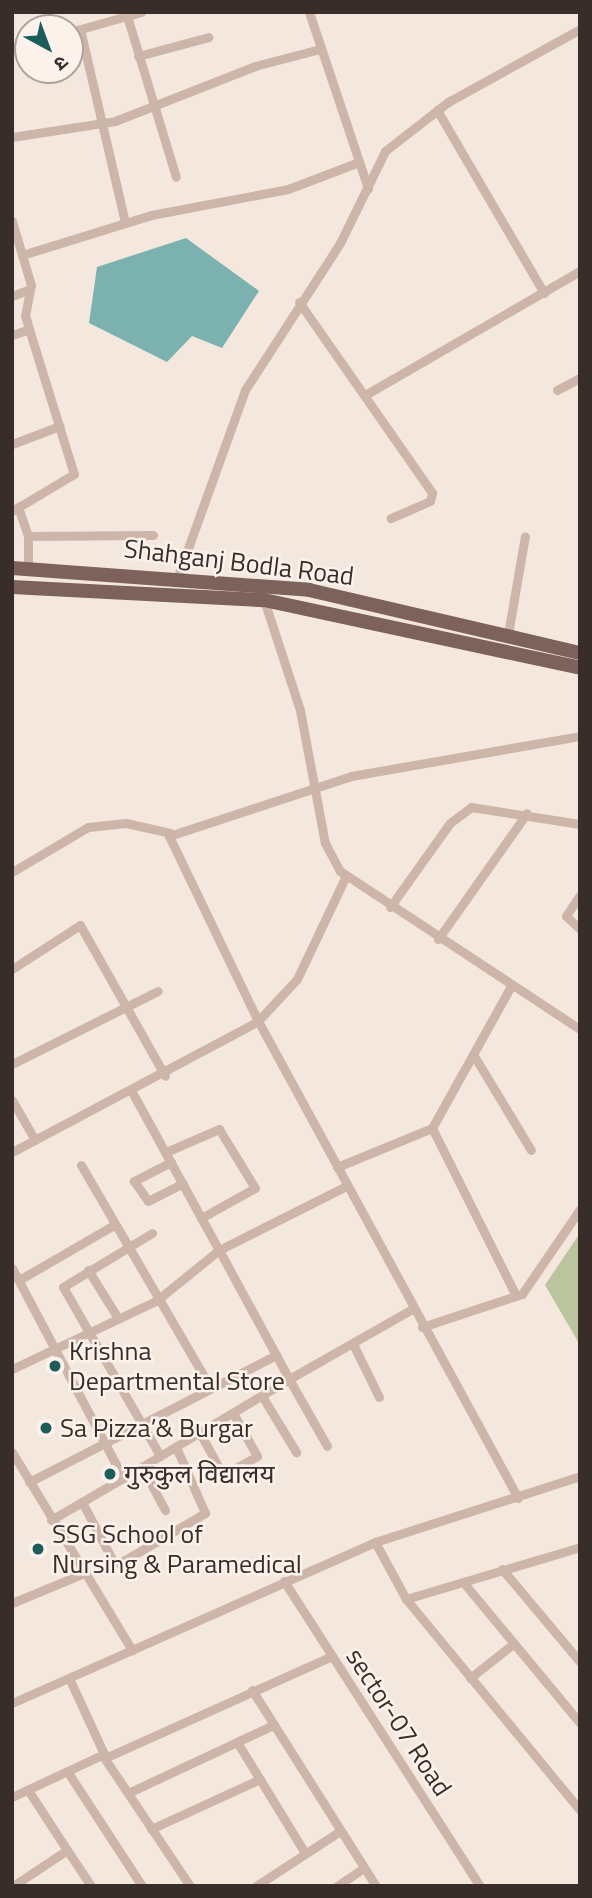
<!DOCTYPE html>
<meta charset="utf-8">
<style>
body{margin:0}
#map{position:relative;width:592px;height:1898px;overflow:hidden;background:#f4e8de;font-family:"Titillium Web","Noto Sans Devanagari",sans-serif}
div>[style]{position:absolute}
.green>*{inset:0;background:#bac49d}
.water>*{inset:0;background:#7bb2b0}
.minor>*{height:9px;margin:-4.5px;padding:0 4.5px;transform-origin:4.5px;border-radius:4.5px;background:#cdb6a9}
.primary>*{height:14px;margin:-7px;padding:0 7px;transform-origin:7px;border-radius:7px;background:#7c625a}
.dots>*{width:19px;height:19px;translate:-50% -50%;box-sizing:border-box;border:4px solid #fbf2eb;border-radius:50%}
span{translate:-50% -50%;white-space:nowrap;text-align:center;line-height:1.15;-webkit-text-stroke:5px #fbf2eb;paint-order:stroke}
.street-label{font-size:26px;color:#392d29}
.poi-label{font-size:26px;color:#392d29}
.left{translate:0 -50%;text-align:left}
.frame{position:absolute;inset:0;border:14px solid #392d29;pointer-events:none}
.north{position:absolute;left:14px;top:14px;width:70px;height:70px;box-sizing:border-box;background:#fbf2eb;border:2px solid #ada39d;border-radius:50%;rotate:139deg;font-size:19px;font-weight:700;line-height:28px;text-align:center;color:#392d29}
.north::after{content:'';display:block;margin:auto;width:24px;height:32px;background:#1c5d5c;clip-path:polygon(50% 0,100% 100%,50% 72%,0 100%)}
</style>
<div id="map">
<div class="green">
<i style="clip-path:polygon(580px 1233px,580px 1345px,545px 1285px)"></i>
</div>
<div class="water">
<i style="clip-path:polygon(186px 238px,259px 291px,222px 348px,192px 336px,167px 362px,89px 323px,97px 267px)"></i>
</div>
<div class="minor">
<i style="left:309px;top:12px;width:186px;rotate:71.5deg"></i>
<i style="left:127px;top:16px;width:168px;rotate:73.1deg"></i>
<i style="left:80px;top:29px;width:199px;rotate:76.9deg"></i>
<i style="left:70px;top:32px;width:74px;rotate:-15.7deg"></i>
<i style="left:12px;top:48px;width:17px;rotate:-17deg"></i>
<i style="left:138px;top:56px;width:73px;rotate:-15deg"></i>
<i style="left:437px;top:110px;width:212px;rotate:59.7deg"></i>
<i style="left:12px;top:137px;width:104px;rotate:-8.8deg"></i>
<i style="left:115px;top:121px;width:150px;rotate:-21.4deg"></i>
<i style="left:255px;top:66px;width:67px;rotate:-14.7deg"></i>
<i style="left:12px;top:221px;width:67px;rotate:73.5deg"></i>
<i style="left:31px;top:285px;width:31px;rotate:101deg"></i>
<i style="left:25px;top:315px;width:15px;rotate:74deg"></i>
<i style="left:22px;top:255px;width:135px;rotate:-17.2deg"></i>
<i style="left:151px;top:215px;width:139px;rotate:-10.7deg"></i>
<i style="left:288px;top:189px;width:76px;rotate:-20.8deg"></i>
<i style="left:12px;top:296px;width:19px;rotate:-21deg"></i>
<i style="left:299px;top:302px;width:233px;rotate:55.1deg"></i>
<i style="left:432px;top:493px;width:8px;rotate:104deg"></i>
<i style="left:430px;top:501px;width:43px;rotate:156.4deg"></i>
<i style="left:12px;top:335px;width:18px;rotate:-19deg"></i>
<i style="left:29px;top:329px;width:152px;rotate:72.8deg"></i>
<i style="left:74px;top:474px;width:72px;rotate:149.2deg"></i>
<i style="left:557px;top:390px;width:26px;rotate:-28deg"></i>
<i style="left:365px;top:395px;width:248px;rotate:-30deg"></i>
<i style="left:12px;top:444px;width:51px;rotate:-20.6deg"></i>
<i style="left:18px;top:507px;width:31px;rotate:71deg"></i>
<i style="left:28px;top:536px;width:32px;rotate:90deg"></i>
<i style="left:28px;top:536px;width:125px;rotate:-0.5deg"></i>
<i style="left:178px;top:576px;width:198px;rotate:-70.2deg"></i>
<i style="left:245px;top:390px;width:175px;rotate:-57.1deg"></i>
<i style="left:340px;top:243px;width:102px;rotate:-63.9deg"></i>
<i style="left:385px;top:151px;width:80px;rotate:-37.9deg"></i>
<i style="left:448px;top:102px;width:151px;rotate:-28.9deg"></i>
<i style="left:264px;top:600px;width:116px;rotate:71.9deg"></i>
<i style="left:300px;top:710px;width:135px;rotate:79.4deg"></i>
<i style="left:325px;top:843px;width:32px;rotate:62deg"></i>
<i style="left:340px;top:871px;width:287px;rotate:33.4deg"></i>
<i style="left:508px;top:634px;width:99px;rotate:-80.2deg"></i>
<i style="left:12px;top:872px;width:88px;rotate:-30.6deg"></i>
<i style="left:88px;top:827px;width:38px;rotate:-6deg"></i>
<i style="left:126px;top:823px;width:45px;rotate:12.8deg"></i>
<i style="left:580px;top:895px;width:25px;rotate:124deg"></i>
<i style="left:566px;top:916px;width:19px;rotate:43deg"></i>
<i style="left:390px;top:907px;width:103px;rotate:-54.5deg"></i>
<i style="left:450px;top:823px;width:26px;rotate:-37deg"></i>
<i style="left:471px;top:807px;width:110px;rotate:8.9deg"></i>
<i style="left:438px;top:939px;width:154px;rotate:-54.8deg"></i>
<i style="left:12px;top:969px;width:81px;rotate:-32.9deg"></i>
<i style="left:80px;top:925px;width:173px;rotate:60.6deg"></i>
<i style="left:473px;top:1054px;width:112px;rotate:58.9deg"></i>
<i style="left:12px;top:1064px;width:163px;rotate:-26.6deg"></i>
<i style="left:132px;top:1092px;width:180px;rotate:61.2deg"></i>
<i style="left:219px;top:1250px;width:142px;rotate:-26.7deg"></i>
<i style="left:12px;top:1100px;width:46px;rotate:60.1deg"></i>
<i style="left:432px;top:1128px;width:188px;rotate:63.4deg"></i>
<i style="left:12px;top:1152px;width:279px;rotate:-28deg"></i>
<i style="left:258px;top:1021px;width:57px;rotate:-47.1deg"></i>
<i style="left:297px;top:979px;width:114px;rotate:-64.6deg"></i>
<i style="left:166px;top:1152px;width:58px;rotate:-23.5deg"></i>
<i style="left:219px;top:1129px;width:69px;rotate:58.6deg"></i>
<i style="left:255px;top:1188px;width:62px;rotate:150.9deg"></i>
<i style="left:171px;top:1162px;width:42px;rotate:152.8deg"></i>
<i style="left:134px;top:1181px;width:24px;rotate:55deg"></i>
<i style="left:148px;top:1201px;width:39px;rotate:-27deg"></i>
<i style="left:81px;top:1165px;width:258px;rotate:59.8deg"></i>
<i style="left:337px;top:1167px;width:103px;rotate:-22.3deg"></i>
<i style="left:432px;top:1128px;width:162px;rotate:-60.9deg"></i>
<i style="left:152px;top:1233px;width:104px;rotate:148.8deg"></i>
<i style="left:63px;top:1287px;width:195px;rotate:60.1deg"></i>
<i style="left:12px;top:1268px;width:238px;rotate:62.1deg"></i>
<i style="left:123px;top:1478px;width:193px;rotate:-30.8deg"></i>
<i style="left:289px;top:1379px;width:77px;rotate:60.4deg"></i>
<i style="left:88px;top:1270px;width:57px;rotate:58deg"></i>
<i style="left:19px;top:1280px;width:110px;rotate:-30.1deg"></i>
<i style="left:422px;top:1327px;width:105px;rotate:-18.3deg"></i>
<i style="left:522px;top:1294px;width:103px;rotate:-55.7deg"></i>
<i style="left:353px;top:1344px;width:59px;rotate:63.9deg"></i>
<i style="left:12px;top:1369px;width:159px;rotate:-25.3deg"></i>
<i style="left:156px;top:1301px;width:81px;rotate:-39deg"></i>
<i style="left:219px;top:1250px;width:147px;rotate:61.5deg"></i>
<i style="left:289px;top:1379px;width:142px;rotate:-29.6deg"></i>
<i style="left:262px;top:1396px;width:66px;rotate:58.7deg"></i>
<i style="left:200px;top:1433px;width:48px;rotate:61.3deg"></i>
<i style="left:223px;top:1475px;width:39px;rotate:-29deg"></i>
<i style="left:257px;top:1456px;width:49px;rotate:-119.2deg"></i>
<i style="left:12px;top:1452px;width:232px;rotate:58.8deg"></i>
<i style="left:142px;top:1467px;width:49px;rotate:61.9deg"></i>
<i style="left:29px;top:1482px;width:278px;rotate:-27.2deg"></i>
<i style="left:518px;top:1498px;width:543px;rotate:-118.59deg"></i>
<i style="left:258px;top:1021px;width:205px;rotate:-115.7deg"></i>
<i style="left:169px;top:836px;width:192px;rotate:-18.2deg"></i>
<i style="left:351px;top:776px;width:232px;rotate:-9.9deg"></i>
<i style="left:82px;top:1502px;width:69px;rotate:62.3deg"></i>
<i style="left:114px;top:1563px;width:6px"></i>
<i style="left:120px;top:1563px;width:99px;rotate:-30.5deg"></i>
<i style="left:205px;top:1513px;width:72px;rotate:-113.7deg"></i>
<i style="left:51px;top:1520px;width:83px;rotate:-30.3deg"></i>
<i style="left:375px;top:1542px;width:65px;rotate:61.5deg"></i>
<i style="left:406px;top:1599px;width:273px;rotate:50.5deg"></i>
<i style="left:502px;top:1569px;width:121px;rotate:50deg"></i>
<i style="left:284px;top:1581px;width:363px;rotate:57.3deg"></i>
<i style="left:463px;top:1582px;width:183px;rotate:50.3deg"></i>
<i style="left:406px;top:1599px;width:182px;rotate:-16.6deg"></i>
<i style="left:12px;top:1603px;width:76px;rotate:-22.5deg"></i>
<i style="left:470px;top:1678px;width:55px;rotate:-38.3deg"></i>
<i style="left:252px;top:1690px;width:232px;rotate:57.7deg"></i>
<i style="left:12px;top:1703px;width:397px;rotate:-23.9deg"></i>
<i style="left:375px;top:1542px;width:215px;rotate:-17.8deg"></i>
<i style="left:237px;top:1742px;width:130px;rotate:58.5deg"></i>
<i style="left:103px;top:1756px;width:156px;rotate:56.2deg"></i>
<i style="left:105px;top:1758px;width:249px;rotate:-24.2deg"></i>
<i style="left:67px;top:1771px;width:137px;rotate:56.9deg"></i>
<i style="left:128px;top:1793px;width:160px;rotate:-25.1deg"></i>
<i style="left:12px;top:1797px;width:102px;rotate:-25.1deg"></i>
<i style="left:104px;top:1754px;width:81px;rotate:-114.7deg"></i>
<i style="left:151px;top:1829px;width:120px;rotate:-24.6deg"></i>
<i style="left:67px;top:1850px;width:43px;rotate:56.3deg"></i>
<i style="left:13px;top:1886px;width:65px;rotate:-33.7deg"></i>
<i style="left:67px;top:1850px;width:72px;rotate:-123deg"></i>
<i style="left:256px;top:1886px;width:100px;rotate:-33.2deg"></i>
<i style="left:337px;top:1886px;width:32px;rotate:-34deg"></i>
</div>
<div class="primary">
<i style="left:12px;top:568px;width:298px;rotate:4.2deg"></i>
<i style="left:309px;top:590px;width:278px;rotate:13.1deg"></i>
<i style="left:12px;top:587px;width:252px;rotate:3deg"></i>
<i style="left:264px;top:600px;width:323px;rotate:12.1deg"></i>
</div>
<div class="dots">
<i style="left:55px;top:1366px;background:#1c5d5c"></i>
<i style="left:46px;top:1428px;background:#1c5d5c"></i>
<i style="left:110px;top:1474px;background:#1c5d5c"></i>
<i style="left:38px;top:1549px;background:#1c5d5c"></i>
</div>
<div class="street-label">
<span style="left:239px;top:562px;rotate:7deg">Shahganj Bodla Road</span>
<span style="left:399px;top:1722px;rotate:57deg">sector-07 Road</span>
</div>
<div class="poi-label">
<span class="left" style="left:69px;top:1366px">Krishna<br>Departmental Store</span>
<span class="left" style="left:60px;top:1428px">Sa Pizza’&amp; Burgar</span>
<span class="left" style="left:124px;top:1474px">गुरुकुल विद्यालय</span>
<span class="left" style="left:52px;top:1549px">SSG School of<br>Nursing &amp; Paramedical</span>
</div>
<div class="frame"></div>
<div class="north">उ</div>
</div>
